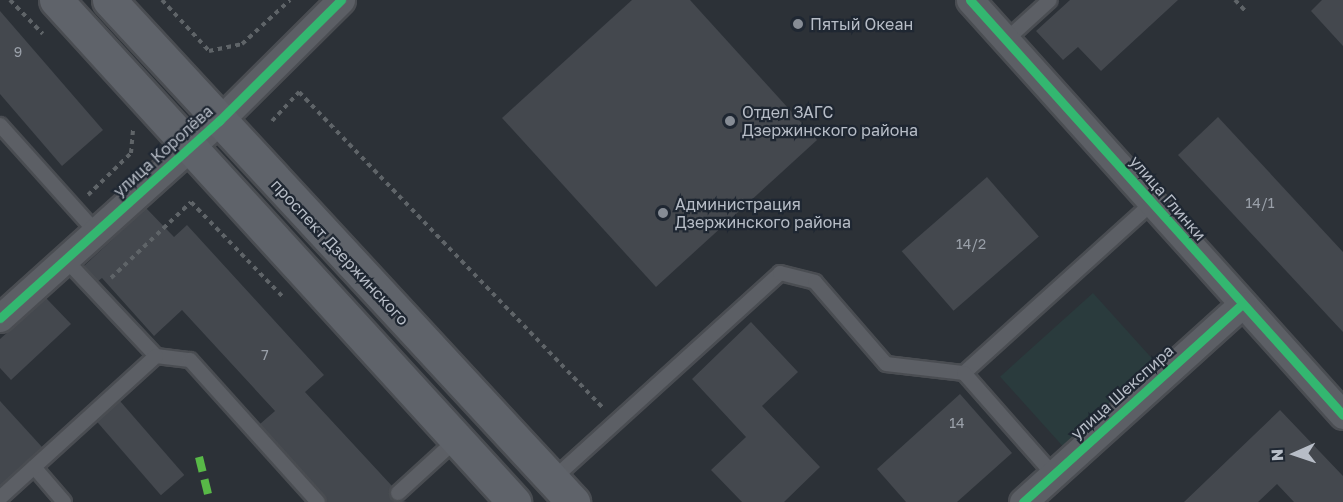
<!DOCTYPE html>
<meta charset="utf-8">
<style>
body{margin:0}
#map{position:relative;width:1343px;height:502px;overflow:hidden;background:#2c3137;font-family:"Golos Text",sans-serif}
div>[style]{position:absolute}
.green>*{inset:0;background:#2a3b3d;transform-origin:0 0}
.building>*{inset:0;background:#44484e;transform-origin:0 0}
.path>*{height:4px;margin-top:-2px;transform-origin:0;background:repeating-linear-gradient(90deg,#5f6468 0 4.5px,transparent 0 9px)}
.roads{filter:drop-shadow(2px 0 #4a4d52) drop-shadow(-2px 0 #4a4d52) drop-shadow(0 2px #4a4d52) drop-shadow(0 -2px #4a4d52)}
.lane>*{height:14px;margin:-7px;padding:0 7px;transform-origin:7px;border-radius:7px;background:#5c5f65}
.street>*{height:27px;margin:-13.5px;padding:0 13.5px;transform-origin:13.5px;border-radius:13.5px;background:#5c5f65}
.secondary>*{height:33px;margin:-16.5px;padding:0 16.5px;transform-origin:16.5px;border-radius:16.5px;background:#5f636a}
.quiet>*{height:8px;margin-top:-4px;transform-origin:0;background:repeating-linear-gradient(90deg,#58b947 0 15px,transparent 0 23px)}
.cycleway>*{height:9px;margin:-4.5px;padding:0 4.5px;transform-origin:4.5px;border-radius:4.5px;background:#33b770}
.dots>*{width:16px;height:16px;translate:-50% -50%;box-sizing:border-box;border:3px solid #1f2732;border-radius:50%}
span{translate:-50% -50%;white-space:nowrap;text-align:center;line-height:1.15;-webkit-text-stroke:4.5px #1f2732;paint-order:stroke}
.number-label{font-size:14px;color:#9aa0a9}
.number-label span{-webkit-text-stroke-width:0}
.poi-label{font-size:16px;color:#b7bdc7}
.left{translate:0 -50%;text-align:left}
.street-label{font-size:16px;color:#b7bdc7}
.north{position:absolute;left:1265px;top:424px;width:60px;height:60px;-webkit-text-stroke:4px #1f2732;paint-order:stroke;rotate:267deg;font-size:16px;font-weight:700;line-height:24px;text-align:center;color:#b7bdc7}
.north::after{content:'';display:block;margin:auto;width:21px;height:27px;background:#b7bdc7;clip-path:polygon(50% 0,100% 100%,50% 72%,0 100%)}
</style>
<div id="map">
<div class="green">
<i style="left:1093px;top:293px;width:95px;height:125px;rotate:48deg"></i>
</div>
<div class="building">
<i style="clip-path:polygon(632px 0,690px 0,817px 140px,656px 287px,502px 118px)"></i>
<i style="clip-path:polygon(1070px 0,1178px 0,1101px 71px,1078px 47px,1063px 60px,1036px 31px)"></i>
<i style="clip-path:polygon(1322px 0,1343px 0,1343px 46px,1311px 11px)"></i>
<i style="clip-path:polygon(0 11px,103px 130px,62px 166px,0 94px)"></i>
<i style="clip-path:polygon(1218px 117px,1343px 252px,1343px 332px,1178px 155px)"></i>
<i style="left:987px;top:177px;width:79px;height:113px;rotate:49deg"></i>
<i style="clip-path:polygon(146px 208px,174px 237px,187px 225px,324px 375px,305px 392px,392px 486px,392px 499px,407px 502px,327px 502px,260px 424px,275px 411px,182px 310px,154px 336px,102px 278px,98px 281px,84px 266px)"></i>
<i style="clip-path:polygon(46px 298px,71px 324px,11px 380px,0 368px,0 339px)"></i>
<i style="clip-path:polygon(751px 322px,798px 372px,762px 406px,820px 467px,784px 502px,742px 502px,711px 470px,746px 437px,692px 379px)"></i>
<i style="clip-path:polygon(960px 394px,1012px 453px,957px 502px,906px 502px,877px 469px)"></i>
<i style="clip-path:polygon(0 401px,42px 447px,0 486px)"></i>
<i style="left:120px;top:401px;width:98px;height:31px;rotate:49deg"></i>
<i style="clip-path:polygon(1280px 410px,1343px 476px,1343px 502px,1294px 502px,1277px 484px,1258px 502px,1184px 502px)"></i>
</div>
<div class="path">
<i style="left:10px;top:0;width:47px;rotate:45.9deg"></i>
<i style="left:162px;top:0;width:69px;rotate:47.3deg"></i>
<i style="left:209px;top:51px;width:34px;rotate:-12deg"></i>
<i style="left:242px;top:44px;width:65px;rotate:-42.5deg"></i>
<i style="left:1235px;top:0;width:16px;rotate:47deg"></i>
<i style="left:272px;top:121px;width:40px;rotate:-47deg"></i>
<i style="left:299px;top:92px;width:437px;rotate:46.1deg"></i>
<i style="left:88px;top:195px;width:60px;rotate:-44.3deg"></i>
<i style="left:131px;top:153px;width:25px;rotate:-85deg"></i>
<i style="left:111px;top:278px;width:110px;rotate:-43.5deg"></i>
<i style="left:191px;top:202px;width:131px;rotate:45.9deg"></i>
</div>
<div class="roads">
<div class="lane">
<i style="left:1006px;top:40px;width:59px;rotate:-42.3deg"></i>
<i style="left:0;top:125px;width:142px;rotate:48.1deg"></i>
<i style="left:65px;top:259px;width:133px;rotate:46.8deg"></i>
<i style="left:156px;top:356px;width:34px;rotate:7deg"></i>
<i style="left:190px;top:360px;width:191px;rotate:48deg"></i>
<i style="left:964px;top:373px;width:255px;rotate:-42.1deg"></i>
<i style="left:34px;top:467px;width:46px;rotate:49.4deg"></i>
<i style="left:552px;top:480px;width:308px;rotate:-42.2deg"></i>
<i style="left:780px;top:273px;width:36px;rotate:14deg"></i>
<i style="left:815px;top:282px;width:108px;rotate:49.1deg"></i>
<i style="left:886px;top:364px;width:79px;rotate:6.6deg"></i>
<i style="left:964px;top:373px;width:135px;rotate:48.6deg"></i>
<i style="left:398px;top:493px;width:79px;rotate:-42.4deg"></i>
<i style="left:0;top:498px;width:211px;rotate:-42.3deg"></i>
</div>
<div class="street">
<i style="left:970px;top:0;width:558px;rotate:48.05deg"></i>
<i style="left:0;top:318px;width:295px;rotate:-42deg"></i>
<i style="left:219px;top:121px;width:172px;rotate:-44.8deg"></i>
<i style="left:1023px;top:502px;width:294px;rotate:-42.1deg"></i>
</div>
<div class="secondary">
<i style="left:56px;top:0;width:680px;rotate:47.62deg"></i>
<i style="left:109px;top:0;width:684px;rotate:47.25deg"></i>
</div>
</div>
<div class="quiet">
<i style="left:199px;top:457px;width:46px;rotate:76.3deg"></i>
</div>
<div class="cycleway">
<i style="left:970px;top:0;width:558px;rotate:48.05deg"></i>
<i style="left:0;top:318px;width:295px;rotate:-42deg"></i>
<i style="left:219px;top:121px;width:172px;rotate:-44.8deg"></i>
<i style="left:1023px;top:502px;width:294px;rotate:-42.1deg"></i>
</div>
<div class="dots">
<i style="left:798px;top:24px;background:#868c95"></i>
<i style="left:730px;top:121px;background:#868c95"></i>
<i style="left:663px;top:213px;background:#868c95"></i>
</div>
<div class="number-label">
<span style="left:18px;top:52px">9</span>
<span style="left:1260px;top:203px">14/1</span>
<span style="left:971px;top:244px">14/2</span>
<span style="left:265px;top:355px">7</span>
<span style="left:957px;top:423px">14</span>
</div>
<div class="poi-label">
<span class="left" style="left:810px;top:24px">Пятый Океан</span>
<span class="left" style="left:742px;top:121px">Отдел ЗАГС<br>Дзержинского района</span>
<span class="left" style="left:675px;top:213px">Администрация<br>Дзержинского района</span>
</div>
<div class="street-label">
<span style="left:163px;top:151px;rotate:-42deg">улица Королёва</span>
<span style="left:1168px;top:198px;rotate:49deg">улица Глинки</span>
<span style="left:340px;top:252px;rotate:47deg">проспект Дзержинского</span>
<span style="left:1122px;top:392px;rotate:-42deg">улица Шекспира</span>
</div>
<div class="north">N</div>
</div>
